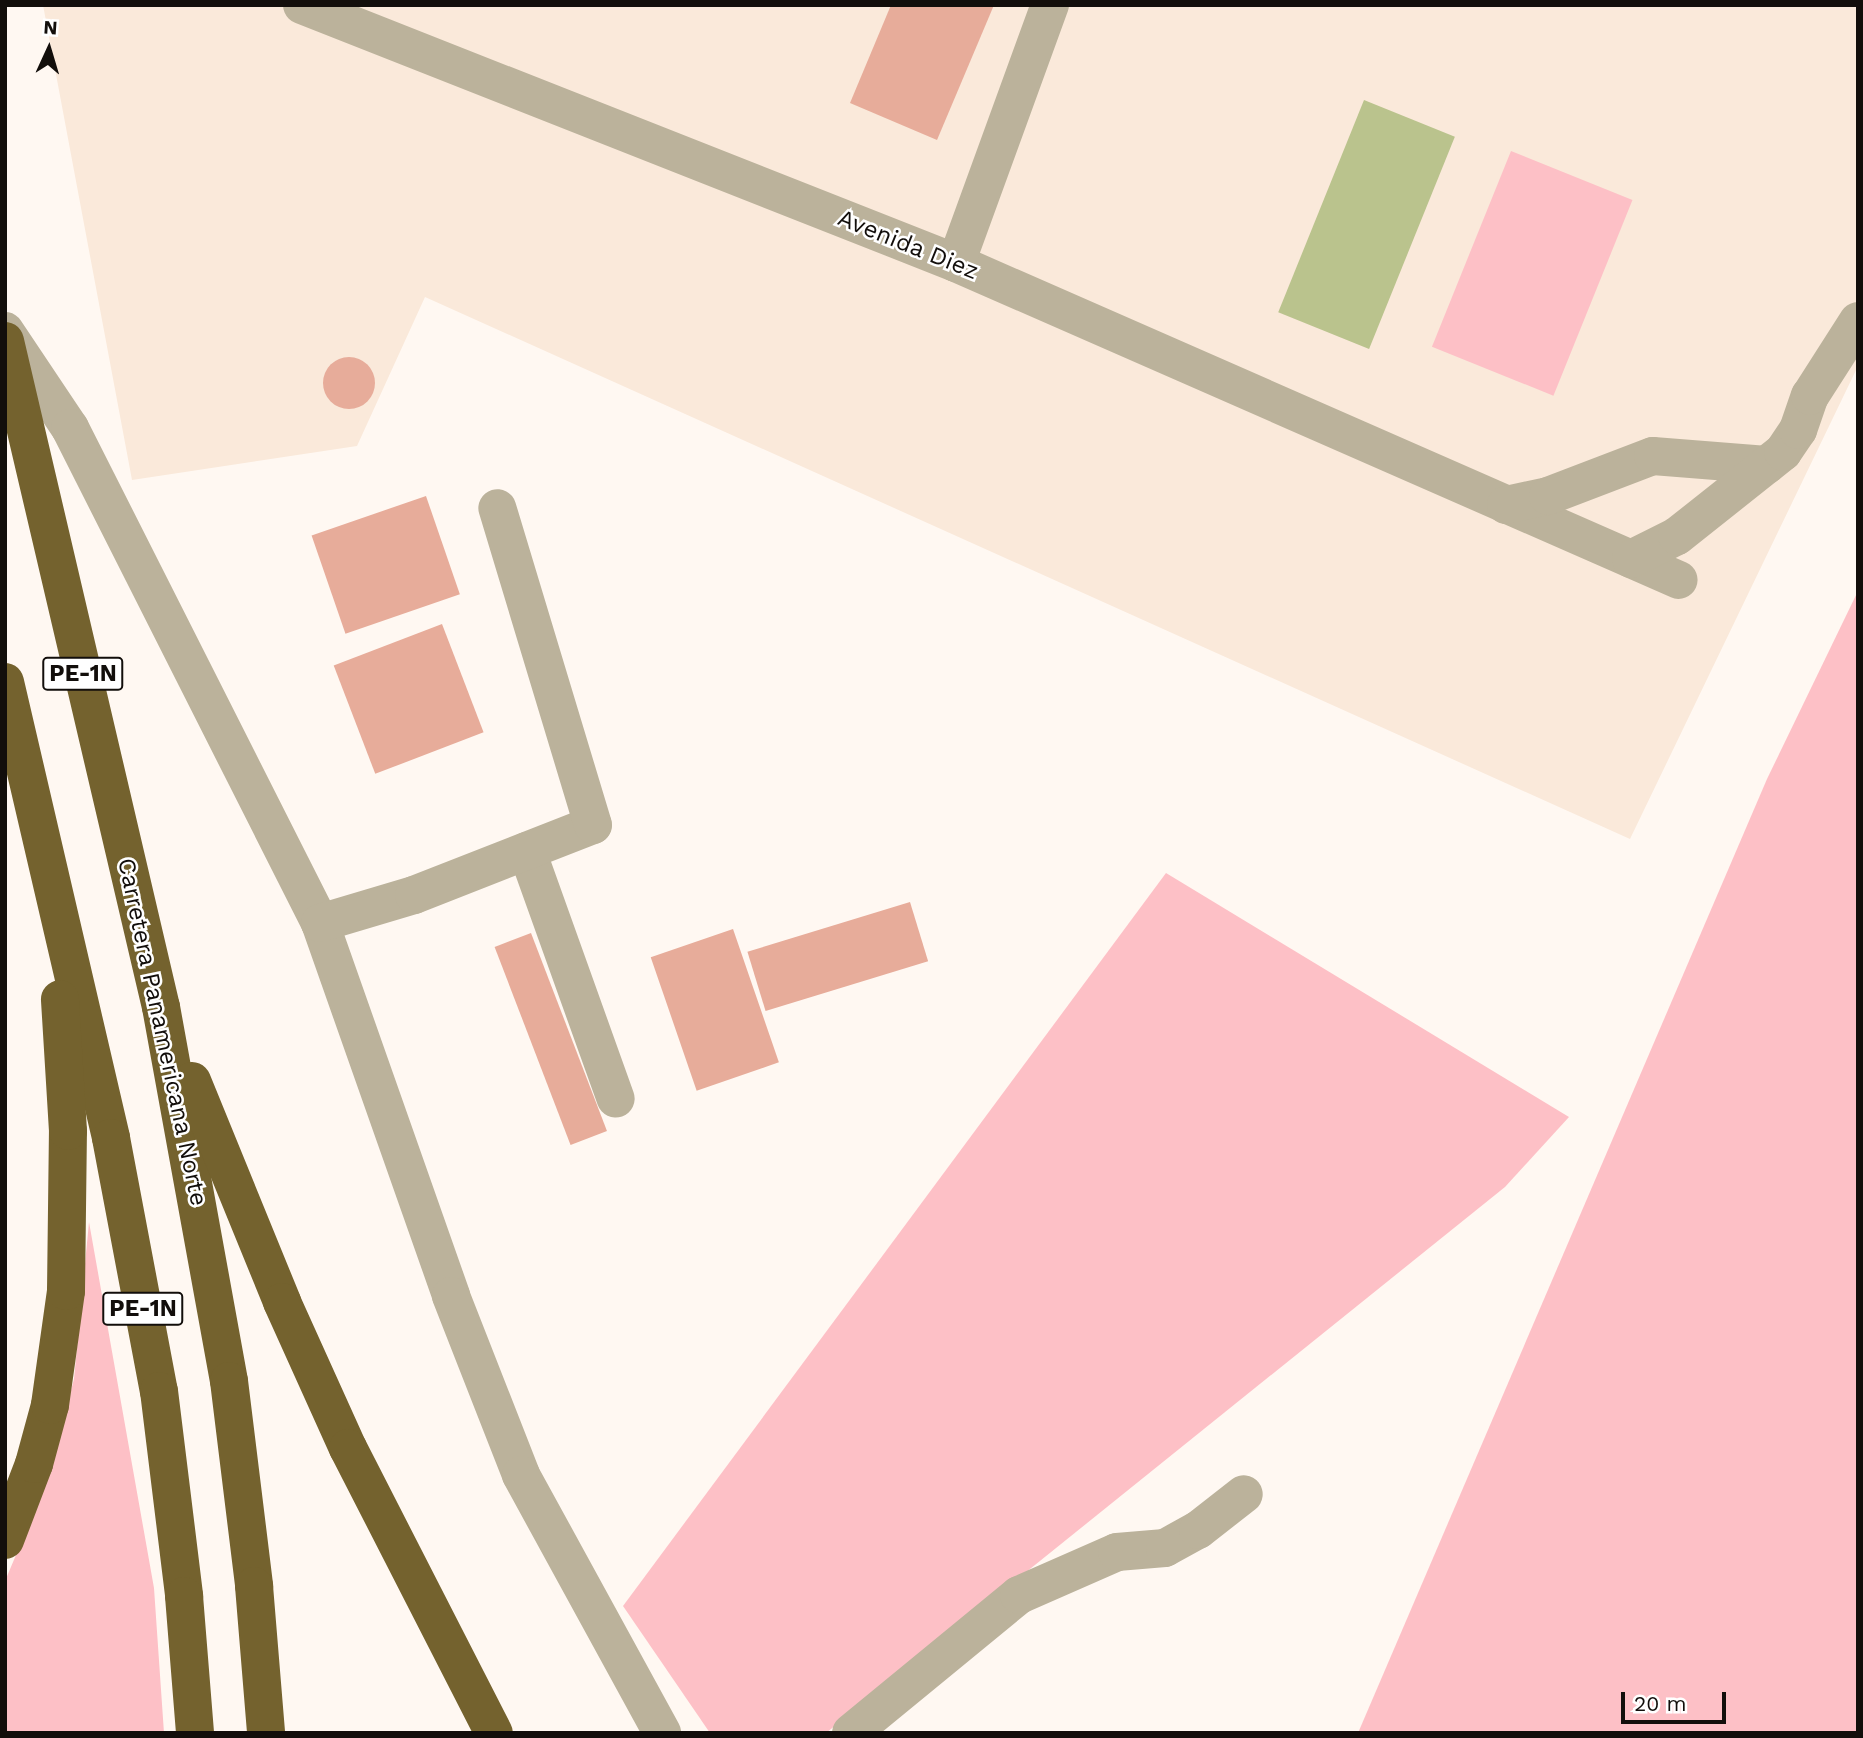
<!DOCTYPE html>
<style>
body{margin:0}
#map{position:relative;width:1863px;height:1738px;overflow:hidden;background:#fff8f2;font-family:"Work Sans",sans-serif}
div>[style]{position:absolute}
.built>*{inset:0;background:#fae9da}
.green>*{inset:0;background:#fdc0c6;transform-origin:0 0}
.water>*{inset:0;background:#bac38d;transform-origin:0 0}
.building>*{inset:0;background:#e7ac9a;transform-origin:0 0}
.round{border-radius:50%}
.minor>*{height:38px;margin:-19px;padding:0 19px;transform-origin:19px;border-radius:19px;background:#bbb29b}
.highway>*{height:38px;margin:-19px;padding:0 19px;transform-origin:19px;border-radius:19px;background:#74622e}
span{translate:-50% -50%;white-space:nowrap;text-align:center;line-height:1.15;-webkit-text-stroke:5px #fff;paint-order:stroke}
.shield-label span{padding:2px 5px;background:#fff;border:2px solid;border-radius:5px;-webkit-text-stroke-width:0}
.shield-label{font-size:23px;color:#120e0b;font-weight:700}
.street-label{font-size:24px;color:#120e0b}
.frame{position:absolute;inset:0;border:7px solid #120e0b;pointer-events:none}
.north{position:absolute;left:14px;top:14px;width:70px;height:70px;-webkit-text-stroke:5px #fff;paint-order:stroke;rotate:4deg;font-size:19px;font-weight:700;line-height:28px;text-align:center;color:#120e0b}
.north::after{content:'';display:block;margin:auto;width:24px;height:32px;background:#120e0b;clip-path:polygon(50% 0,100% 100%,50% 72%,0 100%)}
.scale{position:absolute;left:1621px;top:1692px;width:105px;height:32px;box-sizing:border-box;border:4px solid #120e0b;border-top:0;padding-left:9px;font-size:21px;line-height:24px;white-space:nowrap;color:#120e0b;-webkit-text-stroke:5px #fff;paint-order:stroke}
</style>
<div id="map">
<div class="built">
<i style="clip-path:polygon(43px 5px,1858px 5px,1858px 366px,1630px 839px,425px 297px,357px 446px,132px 480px)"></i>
</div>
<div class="green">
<i style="left:1511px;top:151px;width:131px;height:211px;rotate:22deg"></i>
<i style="clip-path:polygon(1858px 591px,1858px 1733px,1358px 1733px,1767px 779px)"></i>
<i style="clip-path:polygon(1166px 873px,1569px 1117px,1505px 1187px,826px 1733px,710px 1733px,623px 1606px)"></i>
<i style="clip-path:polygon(89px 1222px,154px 1588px,164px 1733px,5px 1733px,5px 1581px,46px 1484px,74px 1379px)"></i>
</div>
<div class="water">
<i style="left:1364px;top:100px;width:98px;height:229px;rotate:22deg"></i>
</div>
<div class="building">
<i style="clip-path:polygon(891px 5px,994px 5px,937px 140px,850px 103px)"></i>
<i class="round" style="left:323px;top:357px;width:52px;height:52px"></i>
<i style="left:426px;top:496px;width:104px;height:121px;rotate:71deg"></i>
<i style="left:442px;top:624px;width:116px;height:116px;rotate:69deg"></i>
<i style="left:910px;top:902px;width:62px;height:170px;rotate:73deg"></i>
<i style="left:733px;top:929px;width:141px;height:87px;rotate:71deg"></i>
<i style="left:531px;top:933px;width:212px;height:39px;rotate:69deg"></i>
</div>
<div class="minor">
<i style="left:302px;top:5px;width:703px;rotate:21.53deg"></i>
<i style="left:956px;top:263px;width:789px;rotate:23.68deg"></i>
<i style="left:956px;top:263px;width:275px;rotate:-70deg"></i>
<i style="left:5px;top:331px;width:117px;rotate:56.2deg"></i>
<i style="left:70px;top:428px;width:555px;rotate:63.2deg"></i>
<i style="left:320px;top:923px;width:395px;rotate:70.6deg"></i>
<i style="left:451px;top:1296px;width:192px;rotate:68.6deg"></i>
<i style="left:521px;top:1475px;width:294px;rotate:61.3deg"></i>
<i style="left:1506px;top:505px;width:43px;rotate:-12.1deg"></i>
<i style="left:1548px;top:496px;width:112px;rotate:-20.9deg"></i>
<i style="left:1653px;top:456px;width:114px;rotate:4.5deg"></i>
<i style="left:1631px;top:559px;width:51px;rotate:-26.6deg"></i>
<i style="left:1677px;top:536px;width:135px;rotate:-38.4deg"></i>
<i style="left:1783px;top:452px;width:27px;rotate:-56deg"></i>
<i style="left:1798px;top:430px;width:36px;rotate:-71deg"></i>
<i style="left:1810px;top:396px;width:89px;rotate:-57.4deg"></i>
<i style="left:527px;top:851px;width:263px;rotate:70.3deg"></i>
<i style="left:320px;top:923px;width:98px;rotate:-16.6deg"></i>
<i style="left:414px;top:895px;width:192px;rotate:-21.4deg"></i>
<i style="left:593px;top:825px;width:331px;rotate:-106.8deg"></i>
<i style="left:851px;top:1733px;width:217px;rotate:-39.4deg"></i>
<i style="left:1019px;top:1595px;width:107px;rotate:-23.7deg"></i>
<i style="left:1117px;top:1552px;width:48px;rotate:-4.8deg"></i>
<i style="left:1165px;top:1548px;width:38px;rotate:-29deg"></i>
<i style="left:1198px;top:1530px;width:58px;rotate:-38deg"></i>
</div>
<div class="highway">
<i style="left:5px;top:341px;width:684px;rotate:76.82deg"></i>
<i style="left:161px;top:1007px;width:380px;rotate:79.7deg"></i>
<i style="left:229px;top:1381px;width:207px;rotate:83deg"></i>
<i style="left:254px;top:1586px;width:147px;rotate:85.3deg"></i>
<i style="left:5px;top:682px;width:468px;rotate:76.9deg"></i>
<i style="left:111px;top:1138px;width:258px;rotate:79.3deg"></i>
<i style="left:159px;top:1391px;width:207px;rotate:83deg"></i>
<i style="left:184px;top:1596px;width:137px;rotate:85.4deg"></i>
<i style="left:192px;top:1081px;width:239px;rotate:67.8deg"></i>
<i style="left:282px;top:1302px;width:160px;rotate:65.7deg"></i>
<i style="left:348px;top:1448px;width:320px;rotate:62.9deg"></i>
<i style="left:5px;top:1540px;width:81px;rotate:-69.1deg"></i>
<i style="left:34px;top:1464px;width:61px;rotate:-74.8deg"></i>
<i style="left:50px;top:1405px;width:115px;rotate:-82deg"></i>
<i style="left:66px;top:1291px;width:160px;rotate:-89.3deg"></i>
<i style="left:68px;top:1131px;width:132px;rotate:-93.5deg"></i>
</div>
<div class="shield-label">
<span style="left:83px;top:674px">PE-1N</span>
<span style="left:143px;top:1309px">PE-1N</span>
</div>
<div class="street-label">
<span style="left:908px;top:245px;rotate:22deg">Avenida Diez</span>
<span style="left:162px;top:1032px;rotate:78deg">Carretera Panamericana Norte</span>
</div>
<div class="frame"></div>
<div class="north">N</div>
<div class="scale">20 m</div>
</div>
